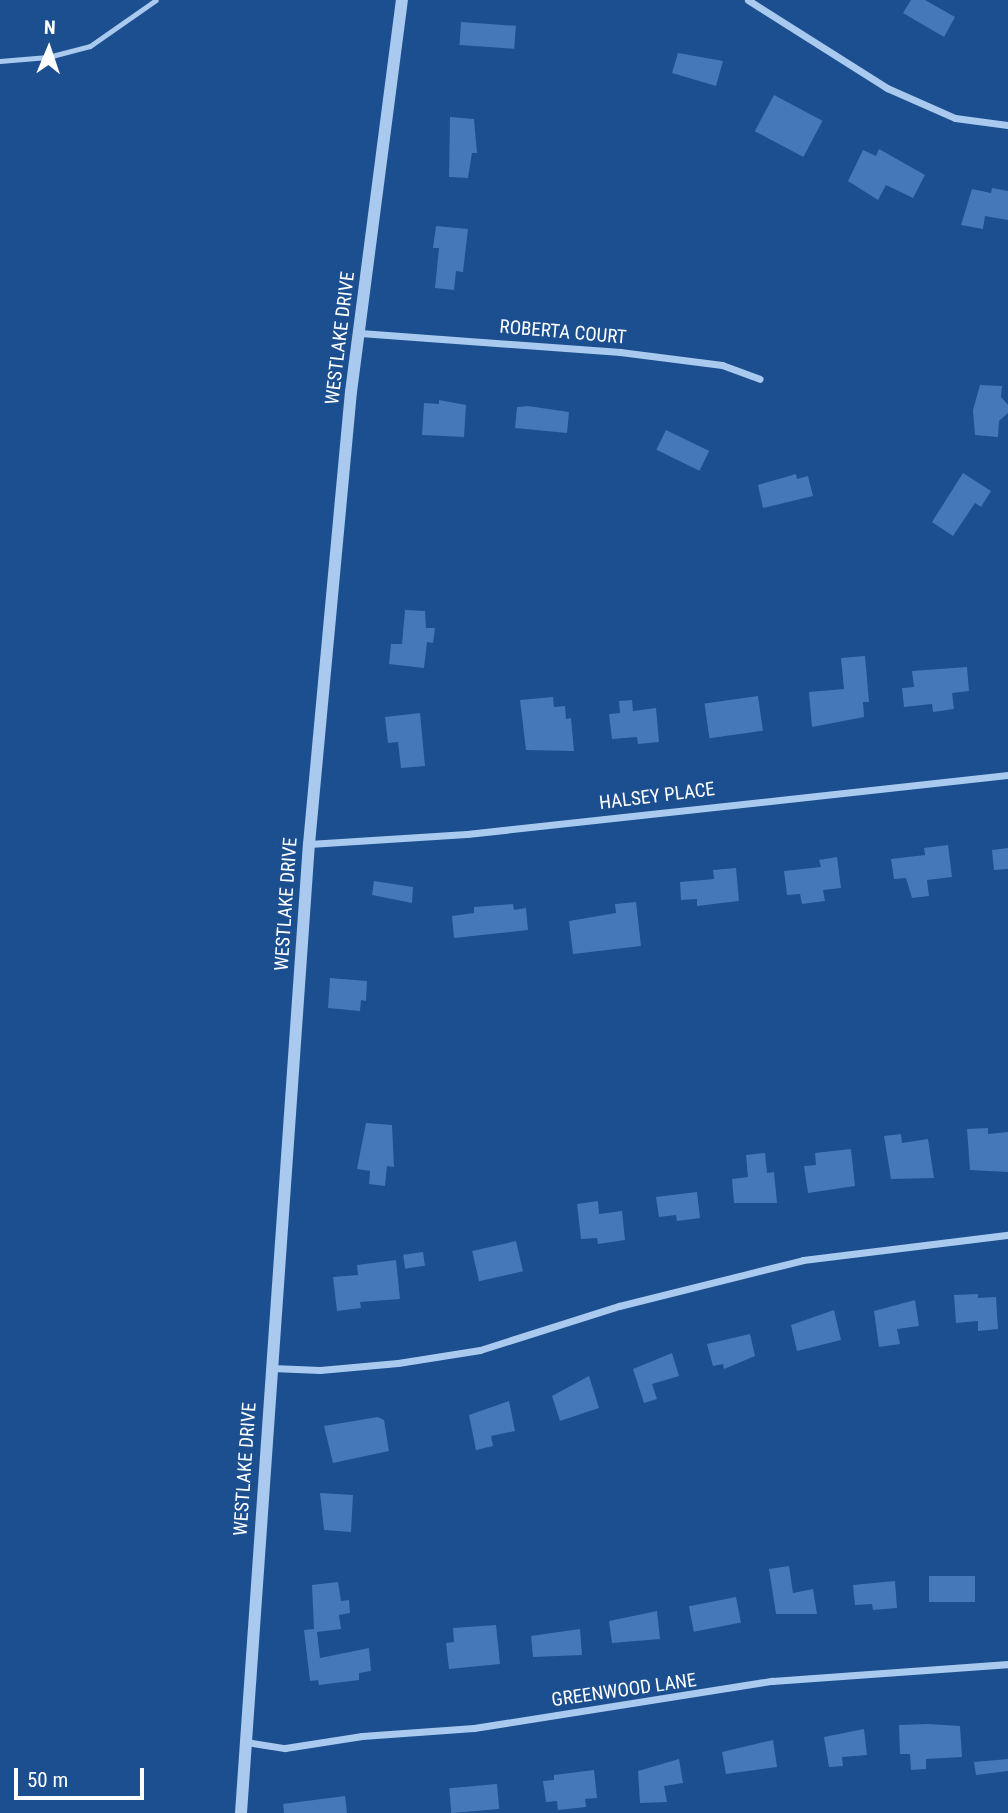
<!DOCTYPE html>
<style>
body{margin:0}
#map{position:relative;width:1008px;height:1813px;overflow:hidden;background:#1b4f8f;font-family:"Roboto Condensed",sans-serif}
div>[style]{position:absolute}
.building>*{inset:0;background:#4478b7;transform-origin:0 0}
.service>*{height:5px;margin:-2.5px;padding:0 2.5px;transform-origin:2.5px;border-radius:2.5px;background:#a9c9ee}
.minor>*{height:7px;margin:-3.5px;padding:0 3.5px;transform-origin:3.5px;border-radius:3.5px;background:#a9c9ee}
.tertiary>*{height:12px;margin:-6px;padding:0 6px;transform-origin:6px;border-radius:6px;background:#a9c9ee}
span{translate:-50% -50%;white-space:nowrap;text-align:center;line-height:1.15;-webkit-text-stroke:6px #1b4f8f;paint-order:stroke}
.street-label{font-size:19px;color:#fff}
.north{position:absolute;left:14px;top:14px;width:70px;height:70px;-webkit-text-stroke:5px #1b4f8f;paint-order:stroke;rotate:2deg;font-size:19px;font-weight:700;line-height:28px;text-align:center;color:#fff}
.north::after{content:'';display:block;margin:auto;width:24px;height:32px;background:#fff;clip-path:polygon(50% 0,100% 100%,50% 72%,0 100%)}
.scale{position:absolute;left:14px;top:1768px;width:130px;height:32px;box-sizing:border-box;border:4px solid #fff;border-top:0;padding-left:9px;font-size:21px;line-height:24px;white-space:nowrap;color:#fff;-webkit-text-stroke:5px #1b4f8f;paint-order:stroke}
</style>
<div id="map">
<div class="building">
<i style="clip-path:polygon(911px 0,925px 0,955px 17px,944px 37px,903px 13px)"></i>
<i style="left:461px;top:22px;width:55px;height:23px;rotate:4deg"></i>
<i style="clip-path:polygon(678px 53px,723px 61px,716px 86px,672px 73px)"></i>
<i style="left:774px;top:95px;width:55px;height:41px;rotate:28deg"></i>
<i style="clip-path:polygon(450px 117px,474px 119px,477px 153px,472px 153px,468px 178px,449px 177px)"></i>
<i style="clip-path:polygon(879px 149px,925px 175px,913px 198px,886px 185px,878px 200px,848px 181px,863px 150px,876px 156px)"></i>
<i style="clip-path:polygon(992px 188px,1008px 191px,1008px 220px,985px 216px,983px 229px,961px 225px,972px 189px,991px 193px)"></i>
<i style="clip-path:polygon(436px 226px,468px 229px,463px 272px,456px 271px,454px 290px,435px 288px,439px 248px,433px 248px)"></i>
<i style="clip-path:polygon(980px 385px,1002px 386px,1001px 397px,1008px 405px,1008px 413px,999px 421px,998px 437px,975px 435px,973px 410px)"></i>
<i style="clip-path:polygon(439px 400px,466px 405px,464px 437px,422px 435px,424px 403px,439px 404px)"></i>
<i style="clip-path:polygon(528px 406px,569px 412px,567px 433px,515px 428px,517px 407px)"></i>
<i style="left:666px;top:430px;width:48px;height:22px;rotate:26deg"></i>
<i style="clip-path:polygon(963px 473px,991px 491px,981px 507px,975px 503px,953px 536px,932px 522px)"></i>
<i style="clip-path:polygon(796px 474px,797px 479px,808px 476px,813px 496px,763px 508px,758px 485px)"></i>
<i style="clip-path:polygon(405px 610px,425px 611px,426px 628px,435px 628px,433px 643px,427px 642px,424px 668px,389px 664px,391px 644px,402px 644px)"></i>
<i style="clip-path:polygon(865px 656px,869px 702px,863px 702px,864px 717px,812px 727px,809px 692px,844px 689px,841px 658px)"></i>
<i style="clip-path:polygon(967px 667px,969px 691px,952px 693px,954px 709px,933px 712px,932px 704px,904px 707px,902px 688px,914px 687px,912px 671px)"></i>
<i style="left:758px;top:696px;width:35px;height:54px;rotate:82deg"></i>
<i style="clip-path:polygon(553px 697px,554px 707px,565px 706px,566px 719px,571px 718px,574px 751px,526px 750px,520px 700px)"></i>
<i style="clip-path:polygon(632px 700px,633px 711px,656px 708px,659px 742px,638px 744px,637px 737px,612px 739px,609px 714px,620px 713px,619px 701px)"></i>
<i style="clip-path:polygon(420px 713px,425px 766px,401px 768px,398px 742px,388px 743px,385px 717px)"></i>
<i style="clip-path:polygon(948px 845px,952px 877px,927px 880px,929px 896px,912px 898px,906px 878px,894px 879px,891px 859px,925px 855px,924px 848px)"></i>
<i style="clip-path:polygon(1008px 848px,1008px 869px,994px 870px,992px 850px)"></i>
<i style="clip-path:polygon(837px 857px,841px 888px,823px 890px,825px 901px,802px 904px,800px 894px,787px 895px,784px 871px,821px 867px,819px 860px)"></i>
<i style="clip-path:polygon(736px 868px,739px 901px,697px 906px,697px 899px,681px 900px,680px 882px,714px 879px,713px 870px)"></i>
<i style="clip-path:polygon(374px 881px,413px 887px,412px 903px,372px 895px)"></i>
<i style="clip-path:polygon(636px 902px,641px 946px,573px 954px,569px 921px,616px 913px,615px 904px)"></i>
<i style="clip-path:polygon(513px 904px,514px 910px,526px 908px,528px 930px,454px 938px,452px 916px,474px 913px,474px 907px)"></i>
<i style="clip-path:polygon(330px 978px,367px 981px,366px 1001px,361px 1000px,360px 1011px,328px 1008px)"></i>
<i style="clip-path:polygon(366px 1123px,392px 1125px,394px 1167px,387px 1166px,385px 1186px,369px 1184px,370px 1171px,357px 1169px)"></i>
<i style="clip-path:polygon(988px 1128px,988px 1134px,1008px 1132px,1008px 1172px,970px 1170px,967px 1129px)"></i>
<i style="clip-path:polygon(901px 1134px,902px 1143px,928px 1139px,934px 1178px,891px 1179px,884px 1136px)"></i>
<i style="clip-path:polygon(851px 1149px,855px 1186px,808px 1193px,804px 1166px,816px 1165px,815px 1153px)"></i>
<i style="clip-path:polygon(765px 1153px,767px 1173px,774px 1172px,777px 1203px,734px 1203px,732px 1179px,748px 1177px,746px 1155px)"></i>
<i style="clip-path:polygon(697px 1192px,700px 1218px,677px 1221px,676px 1215px,659px 1217px,656px 1197px)"></i>
<i style="clip-path:polygon(598px 1201px,599px 1214px,622px 1211px,625px 1240px,598px 1244px,597px 1238px,581px 1239px,577px 1204px)"></i>
<i style="left:516px;top:1241px;width:31px;height:45px;rotate:77deg"></i>
<i style="left:423px;top:1252px;width:14px;height:20px;rotate:82deg"></i>
<i style="clip-path:polygon(396px 1260px,400px 1299px,360px 1302px,361px 1308px,337px 1311px,333px 1277px,358px 1275px,357px 1265px)"></i>
<i style="clip-path:polygon(978px 1294px,978px 1298px,996px 1297px,998px 1329px,978px 1331px,978px 1321px,956px 1323px,954px 1295px)"></i>
<i style="clip-path:polygon(915px 1300px,919px 1326px,897px 1329px,900px 1344px,879px 1347px,874px 1311px)"></i>
<i style="clip-path:polygon(834px 1310px,841px 1340px,797px 1351px,791px 1325px)"></i>
<i style="clip-path:polygon(750px 1334px,755px 1356px,724px 1369px,723px 1364px,713px 1366px,707px 1344px)"></i>
<i style="clip-path:polygon(672px 1353px,679px 1376px,652px 1384px,657px 1399px,644px 1403px,633px 1369px)"></i>
<i style="clip-path:polygon(589px 1376px,599px 1408px,560px 1421px,552px 1396px)"></i>
<i style="clip-path:polygon(509px 1401px,515px 1431px,491px 1436px,493px 1446px,476px 1450px,469px 1415px)"></i>
<i style="clip-path:polygon(378px 1417px,384px 1420px,389px 1451px,333px 1463px,324px 1426px)"></i>
<i style="clip-path:polygon(320px 1493px,353px 1495px,351px 1532px,324px 1530px)"></i>
<i style="clip-path:polygon(789px 1566px,793px 1593px,813px 1589px,817px 1614px,776px 1614px,769px 1569px)"></i>
<i style="left:929px;top:1576px;width:46px;height:26px"></i>
<i style="clip-path:polygon(895px 1581px,897px 1608px,873px 1610px,872px 1604px,855px 1605px,853px 1585px)"></i>
<i style="clip-path:polygon(338px 1582px,341px 1601px,349px 1600px,350px 1613px,339px 1615px,341px 1629px,317px 1632px,320px 1658px,369px 1648px,371px 1671px,359px 1673px,359px 1680px,319px 1685px,318px 1680px,310px 1681px,304px 1630px,314px 1629px,312px 1585px)"></i>
<i style="left:736px;top:1597px;width:26px;height:48px;rotate:79deg"></i>
<i style="clip-path:polygon(657px 1611px,660px 1639px,612px 1643px,609px 1621px)"></i>
<i style="clip-path:polygon(496px 1625px,500px 1664px,449px 1669px,446px 1643px,454px 1642px,453px 1628px)"></i>
<i style="clip-path:polygon(580px 1629px,582px 1655px,533px 1657px,531px 1636px)"></i>
<i style="clip-path:polygon(928px 1724px,960px 1726px,962px 1757px,926px 1759px,926px 1769px,911px 1770px,910px 1754px,900px 1754px,899px 1725px)"></i>
<i style="clip-path:polygon(864px 1729px,867px 1755px,842px 1757px,843px 1766px,829px 1767px,824px 1737px)"></i>
<i style="clip-path:polygon(773px 1740px,777px 1767px,726px 1774px,722px 1752px)"></i>
<i style="clip-path:polygon(679px 1759px,683px 1783px,664px 1786px,667px 1802px,640px 1803px,638px 1771px)"></i>
<i style="clip-path:polygon(1008px 1759px,1008px 1771px,976px 1775px,974px 1762px)"></i>
<i style="clip-path:polygon(594px 1770px,597px 1798px,585px 1799px,586px 1807px,558px 1810px,557px 1801px,546px 1802px,543px 1781px,554px 1780px,554px 1775px)"></i>
<i style="left:497px;top:1784px;width:25px;height:48px;rotate:85deg"></i>
<i style="clip-path:polygon(345px 1796px,347px 1813px,284px 1813px,283px 1804px)"></i>
</div>
<div class="service">
<i style="left:0;top:61px;width:48px;rotate:-4.8deg"></i>
<i style="left:48px;top:57px;width:43px;rotate:-14.7deg"></i>
<i style="left:90px;top:46px;width:80px;rotate:-34.9deg"></i>
</div>
<div class="minor">
<i style="left:748px;top:0;width:165px;rotate:32.3deg"></i>
<i style="left:887px;top:88px;width:74px;rotate:23.8deg"></i>
<i style="left:955px;top:118px;width:53px;rotate:7.5deg"></i>
<i style="left:360px;top:333px;width:261px;rotate:4.2deg"></i>
<i style="left:620px;top:352px;width:103px;rotate:7.3deg"></i>
<i style="left:722px;top:365px;width:40px;rotate:20.2deg"></i>
<i style="left:309px;top:844px;width:158px;rotate:-3.6deg"></i>
<i style="left:467px;top:834px;width:544px;rotate:-6.22deg"></i>
<i style="left:272px;top:1368px;width:48px;rotate:2.4deg"></i>
<i style="left:320px;top:1370px;width:78px;rotate:-5.1deg"></i>
<i style="left:398px;top:1363px;width:83px;rotate:-9deg"></i>
<i style="left:480px;top:1350px;width:146px;rotate:-17.6deg"></i>
<i style="left:619px;top:1306px;width:190px;rotate:-14deg"></i>
<i style="left:803px;top:1260px;width:207px;rotate:-7deg"></i>
<i style="left:246px;top:1742px;width:39px;rotate:9deg"></i>
<i style="left:285px;top:1748px;width:78px;rotate:-8.9deg"></i>
<i style="left:362px;top:1736px;width:112px;rotate:-4.1deg"></i>
<i style="left:474px;top:1728px;width:302px;rotate:-9deg"></i>
<i style="left:772px;top:1681px;width:237px;rotate:-4.1deg"></i>
</div>
<div class="tertiary">
<i style="left:241px;top:1813px;width:971px;rotate:-85.99deg"></i>
<i style="left:309px;top:844px;width:454px;rotate:-84.7deg"></i>
<i style="left:351px;top:392px;width:395px;rotate:-82.6deg"></i>
</div>
<div class="street-label">
<span style="left:563px;top:332px;rotate:5deg">ROBERTA COURT</span>
<span style="left:340px;top:338px;rotate:-83deg">WESTLAKE DRIVE</span>
<span style="left:657px;top:796px;rotate:-7deg">HALSEY PLACE</span>
<span style="left:286px;top:904px;rotate:-86deg">WESTLAKE DRIVE</span>
<span style="left:245px;top:1469px;rotate:-86deg">WESTLAKE DRIVE</span>
<span style="left:624px;top:1690px;rotate:-8deg">GREENWOOD LANE</span>
</div>
<div class="north">N</div>
<div class="scale">50 m</div>
</div>
